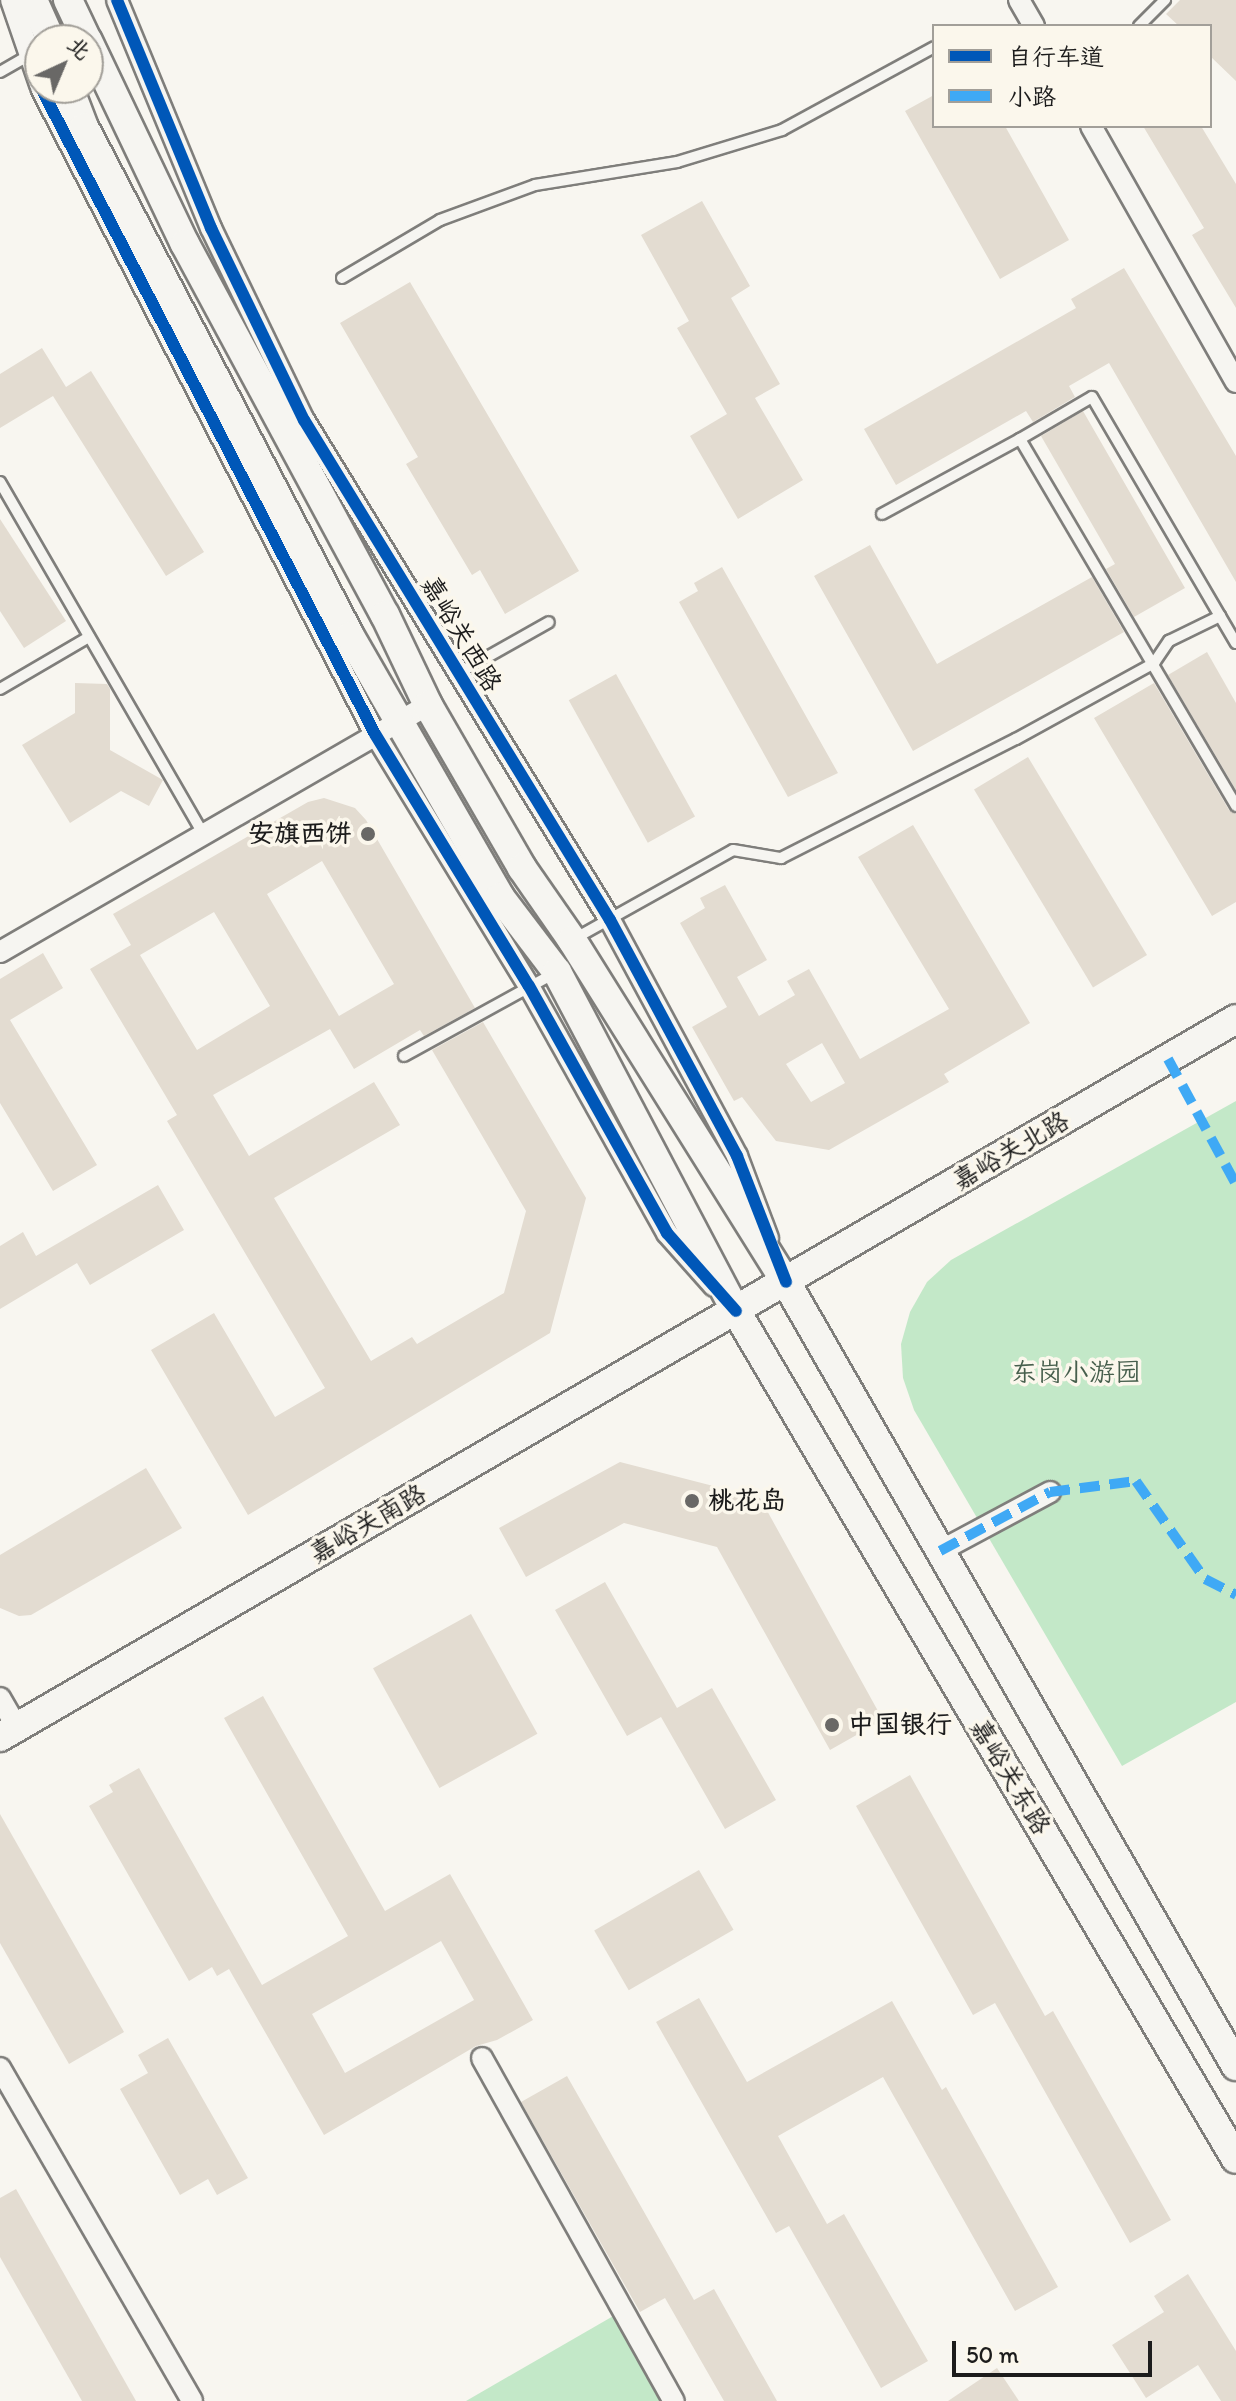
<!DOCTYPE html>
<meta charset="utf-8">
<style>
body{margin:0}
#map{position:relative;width:1236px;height:2401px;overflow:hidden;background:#f8f6f0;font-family:Itim,"LXGW WenKai TC",sans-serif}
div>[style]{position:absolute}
.green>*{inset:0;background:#c3e8c8}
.building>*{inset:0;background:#e3dcd1;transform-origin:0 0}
.roads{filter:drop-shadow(2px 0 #7f7e7b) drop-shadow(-2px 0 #7f7e7b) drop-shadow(0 2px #7f7e7b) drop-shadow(0 -2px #7f7e7b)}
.lane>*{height:10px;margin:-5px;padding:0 5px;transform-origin:5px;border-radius:5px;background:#f6f5f1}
.street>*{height:20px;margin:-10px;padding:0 10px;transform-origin:10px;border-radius:10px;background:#f6f5f1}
.secondary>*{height:28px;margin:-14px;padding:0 14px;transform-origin:14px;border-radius:14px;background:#f6f5f1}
.quiet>*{height:10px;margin-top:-5px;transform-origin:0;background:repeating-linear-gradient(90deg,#3fa9f5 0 20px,transparent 0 30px)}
.cycleway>*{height:12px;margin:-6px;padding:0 6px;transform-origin:6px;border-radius:6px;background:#0057b8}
.dots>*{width:22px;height:22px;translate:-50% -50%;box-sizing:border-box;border:4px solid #fbf7ec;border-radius:50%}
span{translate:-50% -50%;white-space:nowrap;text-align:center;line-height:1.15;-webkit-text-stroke:7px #fbf7ec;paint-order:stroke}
.street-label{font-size:26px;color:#1c1c1c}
.poi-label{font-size:26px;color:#1c1c1c;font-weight:700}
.right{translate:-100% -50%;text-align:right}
.left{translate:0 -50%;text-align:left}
.park-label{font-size:26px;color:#475f4d}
.legend{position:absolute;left:932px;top:24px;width:280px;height:104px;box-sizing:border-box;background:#fbf7ec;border:2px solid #a29f99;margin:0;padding:10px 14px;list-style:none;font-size:24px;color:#1c1c1c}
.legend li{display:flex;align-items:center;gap:16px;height:40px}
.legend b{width:40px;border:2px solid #a29f99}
.north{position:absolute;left:24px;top:24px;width:80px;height:80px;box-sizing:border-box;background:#fbf7ec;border:2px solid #a29f99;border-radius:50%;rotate:44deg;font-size:22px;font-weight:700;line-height:32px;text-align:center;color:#1c1c1c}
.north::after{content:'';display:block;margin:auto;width:28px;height:36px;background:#696866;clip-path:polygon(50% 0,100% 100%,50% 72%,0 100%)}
.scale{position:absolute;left:952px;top:2341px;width:200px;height:36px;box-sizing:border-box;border:4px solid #1c1c1c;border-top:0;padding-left:10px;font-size:24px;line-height:28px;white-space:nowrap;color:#1c1c1c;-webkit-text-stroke:6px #fbf7ec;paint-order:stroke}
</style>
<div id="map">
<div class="green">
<i style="clip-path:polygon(1236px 1101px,1236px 1702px,1122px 1766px,914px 1410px,903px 1378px,901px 1344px,910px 1312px,927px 1282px,951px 1260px)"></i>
<i style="clip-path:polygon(615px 2315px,665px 2401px,466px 2401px)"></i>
</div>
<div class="building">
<i style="clip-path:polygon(1180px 0,1236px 0,1236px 81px,1210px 56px,1210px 26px,1179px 26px,1166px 14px)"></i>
<i style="clip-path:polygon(934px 95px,934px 126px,1005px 126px,1069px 240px,1000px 279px,905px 111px)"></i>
<i style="clip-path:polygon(1143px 126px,1201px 126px,1236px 184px,1236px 308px,1192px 235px,1204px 228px)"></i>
<i style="clip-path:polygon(702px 201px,750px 286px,731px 298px,780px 384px,755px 398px,803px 480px,738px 519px,690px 436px,727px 414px,677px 328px,689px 321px,641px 235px)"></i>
<i style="clip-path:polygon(1124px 268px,1236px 456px,1236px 582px,1109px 363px,1069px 386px,1075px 397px,1033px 422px,1026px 411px,896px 485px,864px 429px,1076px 308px,1071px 299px)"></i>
<i style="clip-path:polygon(410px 282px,579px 571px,505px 614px,480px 570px,472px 575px,406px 464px,418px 457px,340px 323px)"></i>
<i style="clip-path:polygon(42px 348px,66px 387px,91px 371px,204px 552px,166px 576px,53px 396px,0 428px,0 374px)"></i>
<i style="clip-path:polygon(1083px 411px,1185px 588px,1134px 617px,1106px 569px,1115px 564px,1041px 436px)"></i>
<i style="clip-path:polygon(0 519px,66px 621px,24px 648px,0 611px)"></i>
<i style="clip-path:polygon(870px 545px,937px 664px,1092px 577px,1124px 632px,913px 751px,814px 576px)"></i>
<i style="clip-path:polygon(722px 567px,838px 773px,788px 797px,679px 602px,698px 591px,694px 583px)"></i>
<i style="clip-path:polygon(1207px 652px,1236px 703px,1236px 790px,1168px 675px)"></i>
<i style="left:616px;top:674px;width:163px;height:54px;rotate:61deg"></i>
<i style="clip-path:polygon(75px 683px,107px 684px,110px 689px,110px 750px,163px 780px,149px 806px,121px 791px,70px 823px,22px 745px,75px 713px)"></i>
<i style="clip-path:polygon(1154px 683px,1229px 810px,1236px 814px,1236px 902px,1212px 916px,1094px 718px)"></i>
<i style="left:1028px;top:757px;width:231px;height:63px;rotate:59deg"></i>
<i style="clip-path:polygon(evenodd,324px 798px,355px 808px,366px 820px,475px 1008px,424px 1036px,420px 1030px,354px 1069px,330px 1029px,213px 1095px,249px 1156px,374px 1082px,400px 1125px,274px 1198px,371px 1361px,412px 1337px,417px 1344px,504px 1293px,526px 1211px,432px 1050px,483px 1022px,586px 1198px,550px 1333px,248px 1515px,151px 1350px,214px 1313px,275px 1417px,325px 1388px,167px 1121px,177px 1115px,90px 969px,131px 945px,113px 914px,308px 802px,324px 798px,322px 861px,394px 984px,339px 1016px,267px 894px,322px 861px,324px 798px,214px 912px,270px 1006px,197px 1050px,140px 955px,214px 912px)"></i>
<i style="clip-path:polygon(evenodd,913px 825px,1030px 1023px,944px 1074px,949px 1082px,829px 1150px,776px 1141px,742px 1097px,734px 1101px,692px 1027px,727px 1007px,680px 923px,705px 908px,700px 898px,725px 885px,767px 960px,737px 977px,759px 1016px,795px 995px,787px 981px,809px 969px,860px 1059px,949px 1009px,858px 857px,913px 825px,822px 1043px,845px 1083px,811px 1102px,786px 1064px,822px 1043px)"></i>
<i style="clip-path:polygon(43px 953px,63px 988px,10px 1020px,97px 1165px,53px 1191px,0 1103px,0 979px)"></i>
<i style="clip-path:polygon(158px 1185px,184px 1230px,90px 1285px,77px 1263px,0 1309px,0 1246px,23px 1232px,36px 1256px)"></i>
<i style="clip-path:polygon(620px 1462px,760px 1498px,883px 1720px,830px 1750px,717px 1547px,624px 1523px,526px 1577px,499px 1528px)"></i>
<i style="clip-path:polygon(146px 1468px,182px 1528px,31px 1615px,19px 1616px,0 1608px,0 1555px)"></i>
<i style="clip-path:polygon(605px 1582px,677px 1708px,712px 1688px,776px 1800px,725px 1829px,661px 1717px,627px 1736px,555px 1610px)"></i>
<i style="left:471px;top:1614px;width:137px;height:112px;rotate:61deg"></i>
<i style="clip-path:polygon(evenodd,263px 1696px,385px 1911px,450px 1874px,533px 2020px,497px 2040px,476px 2046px,324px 2135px,229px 1969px,217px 1976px,212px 1967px,189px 1981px,89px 1806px,113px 1792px,109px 1785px,139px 1768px,262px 1985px,348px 1936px,224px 1718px,263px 1696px,441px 1941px,474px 2000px,345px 2073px,312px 2014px,441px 1941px)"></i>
<i style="clip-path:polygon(910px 1775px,1045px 2016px,1053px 2011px,1171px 2220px,1130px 2243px,995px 2003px,973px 2015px,856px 1806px)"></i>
<i style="clip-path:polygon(0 1814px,124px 2032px,69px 2064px,0 1943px)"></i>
<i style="left:699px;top:1870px;width:69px;height:121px;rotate:60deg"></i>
<i style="clip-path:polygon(699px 1998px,747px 2082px,892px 2001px,942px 2090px,946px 2087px,1058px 2287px,1015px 2311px,883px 2077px,778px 2136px,827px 2224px,844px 2214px,928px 2361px,881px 2388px,789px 2226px,776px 2233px,656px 2022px)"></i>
<i style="clip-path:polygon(168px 2038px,248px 2178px,217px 2195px,208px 2179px,180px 2195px,120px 2089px,148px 2073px,138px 2055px)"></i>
<i style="clip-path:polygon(567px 2076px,694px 2300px,714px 2289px,777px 2401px,724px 2401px,665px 2298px,640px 2312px,521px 2102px)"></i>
<i style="clip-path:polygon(16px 2189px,136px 2401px,82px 2401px,0 2257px,0 2198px)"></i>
<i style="clip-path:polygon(1188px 2274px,1236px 2351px,1236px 2401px,1221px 2401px,1198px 2365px,1146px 2398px,1112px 2345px,1164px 2312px,1154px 2296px)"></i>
<i style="clip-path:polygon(997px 2368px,1019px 2401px,948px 2401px)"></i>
</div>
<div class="roads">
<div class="lane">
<i style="left:1139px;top:26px;width:37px;rotate:-45deg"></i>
<i style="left:0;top:72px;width:46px;rotate:-29.9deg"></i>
<i style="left:342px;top:278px;width:114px;rotate:-30.6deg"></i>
<i style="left:440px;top:220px;width:101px;rotate:-20.2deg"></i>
<i style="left:535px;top:185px;width:144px;rotate:-9.2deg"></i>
<i style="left:677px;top:162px;width:110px;rotate:-16.9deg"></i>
<i style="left:782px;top:130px;width:173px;rotate:-28.6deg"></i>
<i style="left:1020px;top:439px;width:83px;rotate:-30.3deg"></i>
<i style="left:1092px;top:397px;width:285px;rotate:59.7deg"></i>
<i style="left:0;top:482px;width:406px;rotate:60deg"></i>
<i style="left:882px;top:514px;width:157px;rotate:-28.5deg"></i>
<i style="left:1020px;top:439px;width:426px;rotate:59.5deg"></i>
<i style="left:459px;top:673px;width:103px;rotate:-29.5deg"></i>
<i style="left:0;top:689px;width:103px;rotate:-30.3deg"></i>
<i style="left:574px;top:939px;width:182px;rotate:-29.2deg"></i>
<i style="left:733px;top:850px;width:49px;rotate:9.5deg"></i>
<i style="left:781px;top:858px;width:263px;rotate:-26.9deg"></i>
<i style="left:1016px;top:739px;width:158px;rotate:-28.8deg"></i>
<i style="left:1154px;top:663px;width:27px;rotate:-56deg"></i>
<i style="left:1169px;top:641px;width:57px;rotate:-26.1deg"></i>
<i style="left:404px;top:1056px;width:172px;rotate:-28.8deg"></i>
</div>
<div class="street">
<i style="left:11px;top:0;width:89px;rotate:71deg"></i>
<i style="left:117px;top:0;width:247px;rotate:67.6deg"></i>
<i style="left:211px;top:228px;width:213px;rotate:64.2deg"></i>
<i style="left:304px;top:420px;width:586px;rotate:58.53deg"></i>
<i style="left:610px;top:920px;width:268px;rotate:61.7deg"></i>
<i style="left:737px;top:1156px;width:88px;rotate:69.3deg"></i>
<i style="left:1019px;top:0;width:30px;rotate:60deg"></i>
<i style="left:41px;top:88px;width:727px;rotate:62.66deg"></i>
<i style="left:375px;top:734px;width:295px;rotate:58.6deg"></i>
<i style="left:529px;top:986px;width:283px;rotate:60.8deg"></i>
<i style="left:667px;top:1233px;width:71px;rotate:48.4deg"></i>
<i style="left:1091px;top:126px;width:294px;rotate:60.5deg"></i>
<i style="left:0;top:952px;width:494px;rotate:-30deg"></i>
<i style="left:940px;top:1551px;width:125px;rotate:-28.2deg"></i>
<i style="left:0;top:1698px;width:34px;rotate:60deg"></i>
<i style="left:482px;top:2058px;width:393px;rotate:60.8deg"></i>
<i style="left:0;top:2068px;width:384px;rotate:60deg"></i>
</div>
<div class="secondary">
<i style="left:33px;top:0;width:44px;rotate:65.8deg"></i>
<i style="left:68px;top:0;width:44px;rotate:64.6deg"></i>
<i style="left:88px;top:41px;width:225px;rotate:64.5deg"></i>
<i style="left:185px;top:244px;width:421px;rotate:61.7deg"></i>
<i style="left:385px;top:615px;width:100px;rotate:64.5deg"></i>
<i style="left:428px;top:705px;width:188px;rotate:60deg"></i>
<i style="left:522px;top:868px;width:88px;rotate:55.2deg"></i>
<i style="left:572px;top:940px;width:403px;rotate:58deg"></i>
<i style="left:786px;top:1282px;width:904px;rotate:60.15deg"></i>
<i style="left:69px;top:88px;width:42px;rotate:69deg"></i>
<i style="left:84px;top:127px;width:574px;rotate:62.41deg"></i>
<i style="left:350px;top:636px;width:301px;rotate:60.1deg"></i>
<i style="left:500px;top:897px;width:94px;rotate:52.8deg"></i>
<i style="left:557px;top:972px;width:383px;rotate:62.2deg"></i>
<i style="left:736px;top:1311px;width:984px;rotate:59.48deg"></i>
<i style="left:0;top:1737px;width:1429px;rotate:-30.15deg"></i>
</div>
</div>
<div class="quiet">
<i style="left:1168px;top:1059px;width:142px;rotate:61.5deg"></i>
<i style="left:940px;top:1551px;width:125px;rotate:-28.2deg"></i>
<i style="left:1050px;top:1492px;width:87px;rotate:-7.3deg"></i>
<i style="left:1136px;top:1481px;width:120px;rotate:54.9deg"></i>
<i style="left:1205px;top:1579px;width:35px;rotate:27deg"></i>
</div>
<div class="cycleway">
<i style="left:117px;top:0;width:247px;rotate:67.6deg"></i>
<i style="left:211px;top:228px;width:213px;rotate:64.2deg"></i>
<i style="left:304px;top:420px;width:586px;rotate:58.53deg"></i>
<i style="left:610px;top:920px;width:268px;rotate:61.7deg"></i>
<i style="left:737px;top:1156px;width:135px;rotate:68.7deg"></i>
<i style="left:41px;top:88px;width:727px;rotate:62.66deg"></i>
<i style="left:375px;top:734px;width:295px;rotate:58.6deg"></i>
<i style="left:529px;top:986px;width:283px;rotate:60.8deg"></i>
<i style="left:667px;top:1233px;width:104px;rotate:48.5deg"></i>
</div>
<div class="dots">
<i style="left:368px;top:834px;background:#696866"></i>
<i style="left:692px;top:1501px;background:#696866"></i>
<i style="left:832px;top:1725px;background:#696866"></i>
</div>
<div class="street-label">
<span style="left:461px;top:634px;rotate:59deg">嘉峪关西路</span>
<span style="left:1011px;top:1151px;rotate:-30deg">嘉峪关北路</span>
<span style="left:368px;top:1524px;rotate:-30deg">嘉峪关南路</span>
<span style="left:1010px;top:1777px;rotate:59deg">嘉峪关东路</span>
</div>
<div class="poi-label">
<span class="right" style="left:352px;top:834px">安旗西饼</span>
<span class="left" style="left:708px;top:1501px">桃花岛</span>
<span class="left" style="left:848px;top:1725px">中国银行</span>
</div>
<div class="park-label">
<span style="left:1076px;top:1373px">东岗小游园</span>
</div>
<ul class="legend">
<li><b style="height:10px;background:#0057b8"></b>自行车道</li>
<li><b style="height:10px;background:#3fa9f5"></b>小路</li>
</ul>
<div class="north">北</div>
<div class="scale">50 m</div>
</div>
